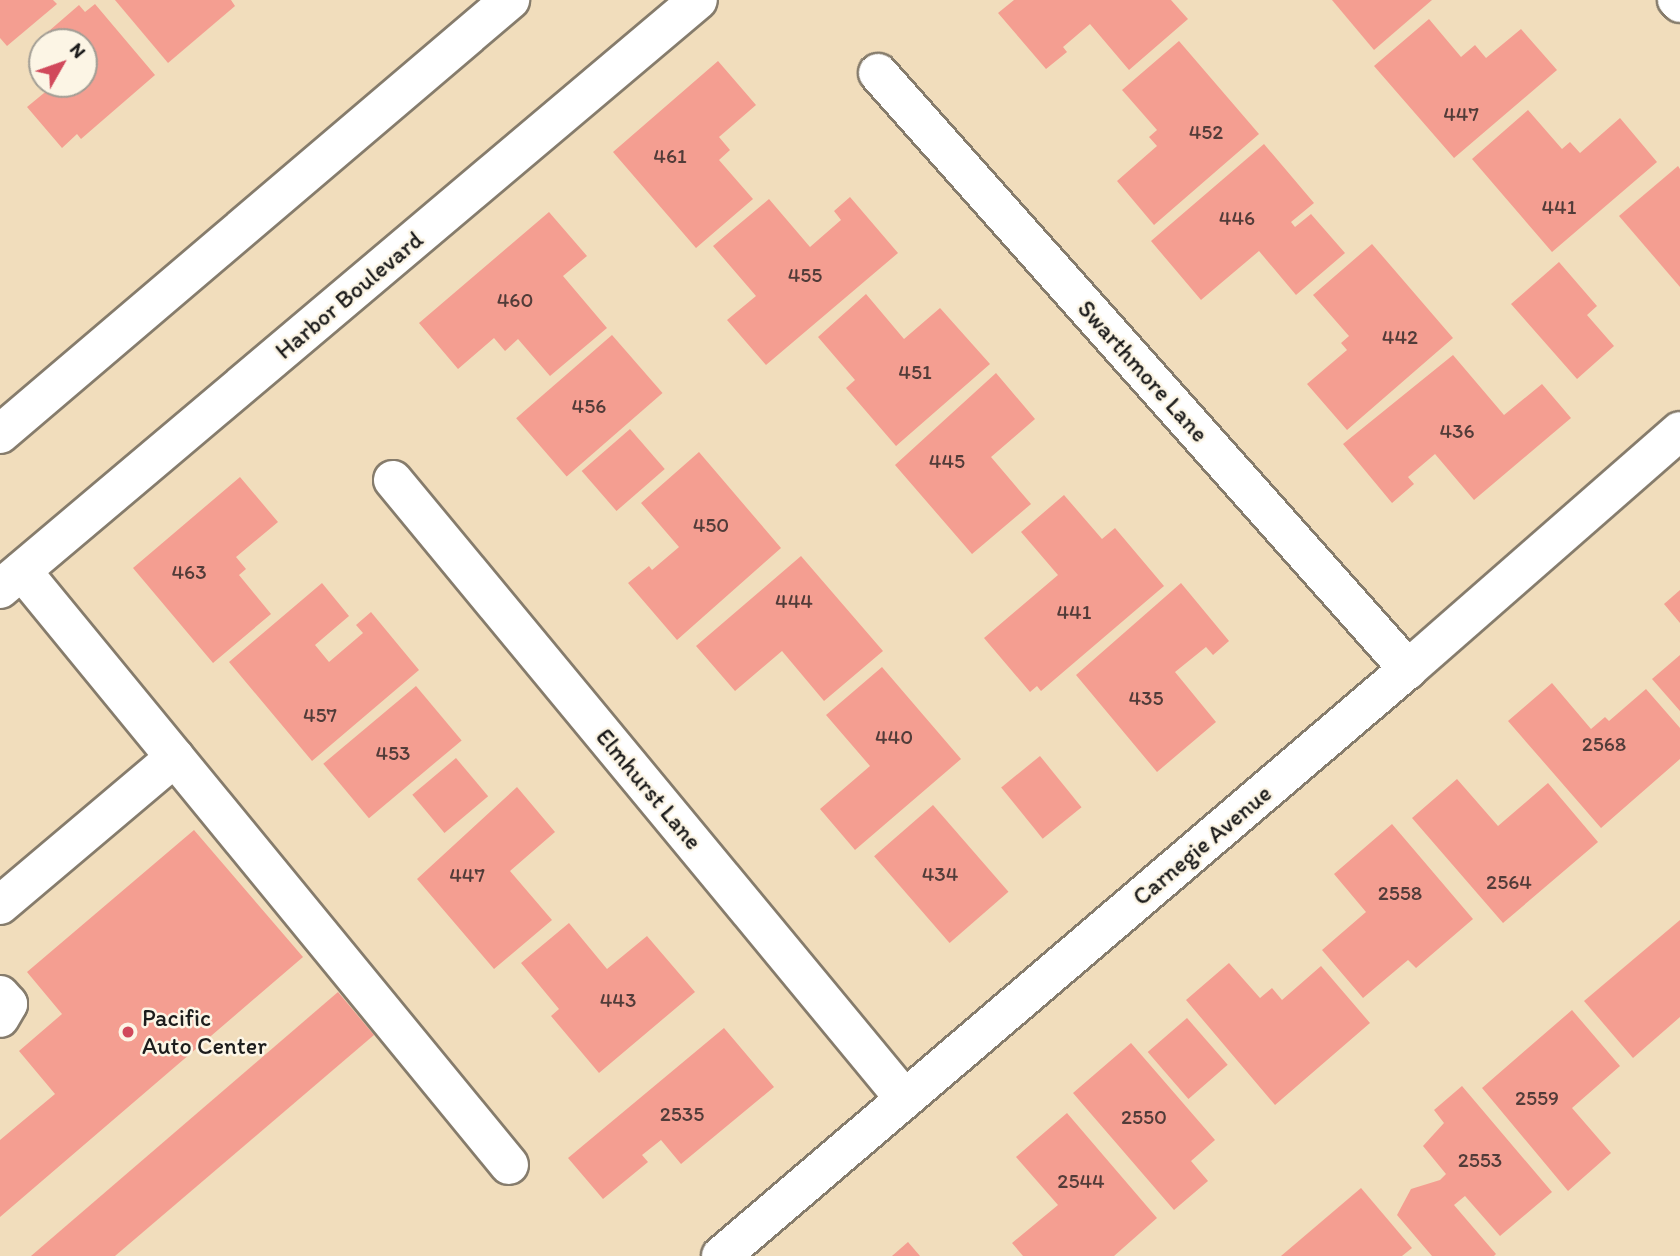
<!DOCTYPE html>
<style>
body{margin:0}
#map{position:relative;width:1680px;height:1256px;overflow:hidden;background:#f1ddbc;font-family:Itim,sans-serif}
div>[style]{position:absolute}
.building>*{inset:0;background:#f49e91;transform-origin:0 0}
.roads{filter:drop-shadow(2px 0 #867c6c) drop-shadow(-2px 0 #867c6c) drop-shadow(0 2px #867c6c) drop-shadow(0 -2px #867c6c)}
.minor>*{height:38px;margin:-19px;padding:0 19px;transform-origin:19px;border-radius:19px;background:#fff}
.major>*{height:38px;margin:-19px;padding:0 19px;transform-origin:19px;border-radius:19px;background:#fff}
.dots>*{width:19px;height:19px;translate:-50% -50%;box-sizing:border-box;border:4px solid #fcf5e5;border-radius:50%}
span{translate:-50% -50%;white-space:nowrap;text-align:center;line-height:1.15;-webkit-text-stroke:5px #fcf5e5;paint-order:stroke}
.number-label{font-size:21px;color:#523c39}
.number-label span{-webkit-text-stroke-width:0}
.street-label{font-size:24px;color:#1c1c1c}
.poi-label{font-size:24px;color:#1c1c1c}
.left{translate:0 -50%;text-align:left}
.north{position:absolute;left:28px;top:28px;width:70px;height:70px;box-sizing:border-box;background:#fcf5e5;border:2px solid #a29e95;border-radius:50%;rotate:50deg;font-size:19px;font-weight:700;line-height:28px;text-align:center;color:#1c1c1c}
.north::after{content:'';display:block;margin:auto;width:24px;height:32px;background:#d1495b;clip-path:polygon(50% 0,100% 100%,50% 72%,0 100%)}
</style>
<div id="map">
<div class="building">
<i style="clip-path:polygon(0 0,53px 0,57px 4px,7px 46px,0 38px)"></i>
<i style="clip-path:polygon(115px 0,231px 0,235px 6px,168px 63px)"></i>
<i style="clip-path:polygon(1014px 0,1171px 0,1188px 19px,1129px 70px,1090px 24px,1063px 47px,1067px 52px,1046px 69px,998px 13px)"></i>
<i style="clip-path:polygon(1332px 0,1432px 0,1374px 50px)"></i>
<i style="clip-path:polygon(95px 4px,155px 75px,81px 139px,77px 134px,62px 148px,27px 107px,55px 84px,84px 84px,84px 42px,46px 42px,42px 37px,79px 5px,85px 12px)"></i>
<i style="clip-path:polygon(1429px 19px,1461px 57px,1475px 45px,1486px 58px,1521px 29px,1557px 70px,1454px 158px,1374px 66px)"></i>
<i style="clip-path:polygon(1179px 41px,1259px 134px,1154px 225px,1117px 181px,1157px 146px,1149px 137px,1157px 130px,1122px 90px)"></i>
<i style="clip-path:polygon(718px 61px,756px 105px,719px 137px,730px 150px,719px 160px,753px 199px,696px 248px,613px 152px)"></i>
<i style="clip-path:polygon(1528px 110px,1562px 149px,1570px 142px,1580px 153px,1620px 118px,1657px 162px,1552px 252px,1472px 159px)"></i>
<i style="clip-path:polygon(1264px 144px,1314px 203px,1291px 222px,1295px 227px,1311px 214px,1345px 253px,1296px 295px,1259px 251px,1201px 300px,1151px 241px)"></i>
<i style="clip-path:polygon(1678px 166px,1680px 169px,1680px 287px,1619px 216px)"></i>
<i style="clip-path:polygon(850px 197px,898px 253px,766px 365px,727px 320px,756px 296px,713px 246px,769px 199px,810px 247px,841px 220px,834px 211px)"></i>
<i style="clip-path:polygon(549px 212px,587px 256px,563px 276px,607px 328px,550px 376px,518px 339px,505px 351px,494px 338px,458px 369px,419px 323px)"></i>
<i style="clip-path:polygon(1372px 244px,1453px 338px,1347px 430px,1307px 384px,1347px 350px,1341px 343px,1349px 336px,1313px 295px)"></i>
<i style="clip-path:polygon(1559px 262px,1597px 306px,1587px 315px,1614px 346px,1577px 379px,1511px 304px)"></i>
<i style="clip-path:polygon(866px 294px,904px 339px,940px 308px,990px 364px,896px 446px,846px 388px,855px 380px,818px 337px)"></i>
<i style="left:612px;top:335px;width:77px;height:127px;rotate:49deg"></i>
<i style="clip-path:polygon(1453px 355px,1504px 415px,1542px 384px,1571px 418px,1474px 500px,1435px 454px,1408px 477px,1414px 484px,1392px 503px,1343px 444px)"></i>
<i style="clip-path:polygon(996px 373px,1035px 419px,991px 457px,1031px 504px,972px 554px,895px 465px)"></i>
<i style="left:630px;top:429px;width:53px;height:64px;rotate:49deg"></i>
<i style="clip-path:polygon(699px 452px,781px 548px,677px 640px,628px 583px,649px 566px,652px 570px,679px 547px,641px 503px)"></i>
<i style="clip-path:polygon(240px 477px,278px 522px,236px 557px,246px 569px,239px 575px,271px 614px,213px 663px,133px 568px)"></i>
<i style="clip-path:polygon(1064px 495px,1102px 539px,1115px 528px,1164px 586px,1041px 691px,1037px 686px,1030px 692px,984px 638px,1058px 575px,1021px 532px)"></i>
<i style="clip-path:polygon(801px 556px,883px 651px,824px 701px,782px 651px,735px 691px,696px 646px)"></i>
<i style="clip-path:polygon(322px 583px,349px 616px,315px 645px,329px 662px,363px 633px,356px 625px,371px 612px,419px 670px,312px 761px,229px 662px)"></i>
<i style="clip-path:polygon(1181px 583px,1229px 641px,1213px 655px,1206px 647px,1175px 672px,1216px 722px,1157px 772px,1076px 675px)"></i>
<i style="clip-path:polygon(1680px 590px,1680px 623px,1664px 604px)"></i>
<i style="clip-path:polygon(1680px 655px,1680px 711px,1652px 679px)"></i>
<i style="clip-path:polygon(882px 667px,961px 759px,855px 850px,820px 809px,870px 766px,826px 715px)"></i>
<i style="clip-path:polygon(1552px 683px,1591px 729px,1605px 717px,1609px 721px,1646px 689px,1680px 728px,1680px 759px,1601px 828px,1508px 721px)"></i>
<i style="left:416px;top:686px;width:71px;height:121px;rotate:50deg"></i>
<i style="left:1040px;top:756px;width:66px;height:50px;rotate:51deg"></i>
<i style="left:456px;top:758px;width:50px;height:57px;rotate:50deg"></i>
<i style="clip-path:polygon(1457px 779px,1498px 826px,1548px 783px,1598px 842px,1503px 923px,1412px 818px)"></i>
<i style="clip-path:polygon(517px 787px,555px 832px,510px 871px,552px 920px,494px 969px,417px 879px)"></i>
<i style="left:933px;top:805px;width:115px;height:78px;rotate:49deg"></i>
<i style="clip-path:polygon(1392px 824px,1473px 919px,1416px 968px,1408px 960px,1363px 998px,1322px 950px,1366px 912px,1334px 874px)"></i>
<i style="clip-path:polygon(194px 830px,303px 957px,0 1217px,0 1140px,55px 1094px,19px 1051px,62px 1014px,27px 972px)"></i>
<i style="clip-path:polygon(1680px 920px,1680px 1017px,1633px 1058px,1584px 1001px)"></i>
<i style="clip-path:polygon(569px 923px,607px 969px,647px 936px,695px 992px,599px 1073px,551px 1016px,559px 1009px,521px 963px)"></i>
<i style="clip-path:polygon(1229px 963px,1260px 998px,1272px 988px,1282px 1000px,1321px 966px,1370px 1023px,1275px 1105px,1186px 1000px)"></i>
<i style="clip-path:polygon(338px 992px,374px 1035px,115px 1256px,31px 1256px)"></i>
<i style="clip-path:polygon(1572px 1010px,1620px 1066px,1572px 1108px,1611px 1153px,1568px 1191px,1482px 1088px)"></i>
<i style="left:1187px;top:1018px;width:62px;height:52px;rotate:49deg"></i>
<i style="clip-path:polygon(724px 1028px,774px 1087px,681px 1164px,661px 1140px,642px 1155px,648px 1162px,603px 1199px,568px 1158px)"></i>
<i style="clip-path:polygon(1131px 1043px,1215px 1140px,1191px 1161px,1208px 1181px,1174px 1210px,1073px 1093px)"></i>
<i style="clip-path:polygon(1462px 1086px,1552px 1192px,1500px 1236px,1465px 1196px,1454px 1205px,1496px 1254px,1494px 1256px,1432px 1256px,1397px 1215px,1411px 1189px,1440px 1180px,1446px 1174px,1423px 1146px,1444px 1123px,1434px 1110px)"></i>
<i style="clip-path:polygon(1067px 1113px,1157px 1218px,1114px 1256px,1023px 1256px,1012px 1243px,1058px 1205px,1016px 1157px)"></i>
<i style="clip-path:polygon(1361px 1188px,1412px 1248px,1402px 1256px,1281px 1256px)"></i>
<i style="clip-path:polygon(908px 1242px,920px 1256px,892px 1256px)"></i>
</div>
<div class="roads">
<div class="minor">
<i style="left:1677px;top:0;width:4px;rotate:45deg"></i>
<i style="left:878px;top:73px;width:798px;rotate:48.35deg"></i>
<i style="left:393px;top:480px;width:802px;rotate:50.41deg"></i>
<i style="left:22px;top:571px;width:768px;rotate:50.65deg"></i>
<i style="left:0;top:905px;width:229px;rotate:-40.2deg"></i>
<i style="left:0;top:995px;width:12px;rotate:48deg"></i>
<i style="left:8px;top:1004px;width:16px;rotate:120deg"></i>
<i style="left:721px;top:1256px;width:904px;rotate:-40.51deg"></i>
<i style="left:1408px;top:669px;width:361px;rotate:-41.2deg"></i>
</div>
<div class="major">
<i style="left:0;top:434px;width:670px;rotate:-40.4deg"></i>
<i style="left:0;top:589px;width:913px;rotate:-40.16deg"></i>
</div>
</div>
<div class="dots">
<i style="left:128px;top:1032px;background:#d1495b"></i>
</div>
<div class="number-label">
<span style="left:1461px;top:114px">447</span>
<span style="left:1206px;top:132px">452</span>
<span style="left:670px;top:156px">461</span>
<span style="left:1559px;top:207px">441</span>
<span style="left:1237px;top:218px">446</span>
<span style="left:805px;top:275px">455</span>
<span style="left:515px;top:300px">460</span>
<span style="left:1400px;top:337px">442</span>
<span style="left:915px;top:372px">451</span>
<span style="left:589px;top:406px">456</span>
<span style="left:1457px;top:431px">436</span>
<span style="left:947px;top:461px">445</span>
<span style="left:711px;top:525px">450</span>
<span style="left:189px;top:572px">463</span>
<span style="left:794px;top:601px">444</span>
<span style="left:1074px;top:612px">441</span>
<span style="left:1146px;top:698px">435</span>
<span style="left:320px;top:715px">457</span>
<span style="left:894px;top:737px">440</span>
<span style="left:1604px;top:744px">2568</span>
<span style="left:393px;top:753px">453</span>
<span style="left:940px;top:874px">434</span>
<span style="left:467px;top:875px">447</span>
<span style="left:1509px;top:882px">2564</span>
<span style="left:1400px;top:893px">2558</span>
<span style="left:618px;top:1000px">443</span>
<span style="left:1537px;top:1098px">2559</span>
<span style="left:682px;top:1114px">2535</span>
<span style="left:1144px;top:1117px">2550</span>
<span style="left:1480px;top:1160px">2553</span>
<span style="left:1081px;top:1181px">2544</span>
</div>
<div class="street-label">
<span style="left:349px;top:295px;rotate:-40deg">Harbor Boulevard</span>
<span style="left:1143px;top:371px;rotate:48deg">Swarthmore Lane</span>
<span style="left:649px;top:789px;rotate:50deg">Elmhurst Lane</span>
<span style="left:1202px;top:845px;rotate:-40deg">Carnegie Avenue</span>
</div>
<div class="poi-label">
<span class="left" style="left:142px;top:1032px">Pacific<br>Auto Center</span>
</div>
<div class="north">N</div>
</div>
